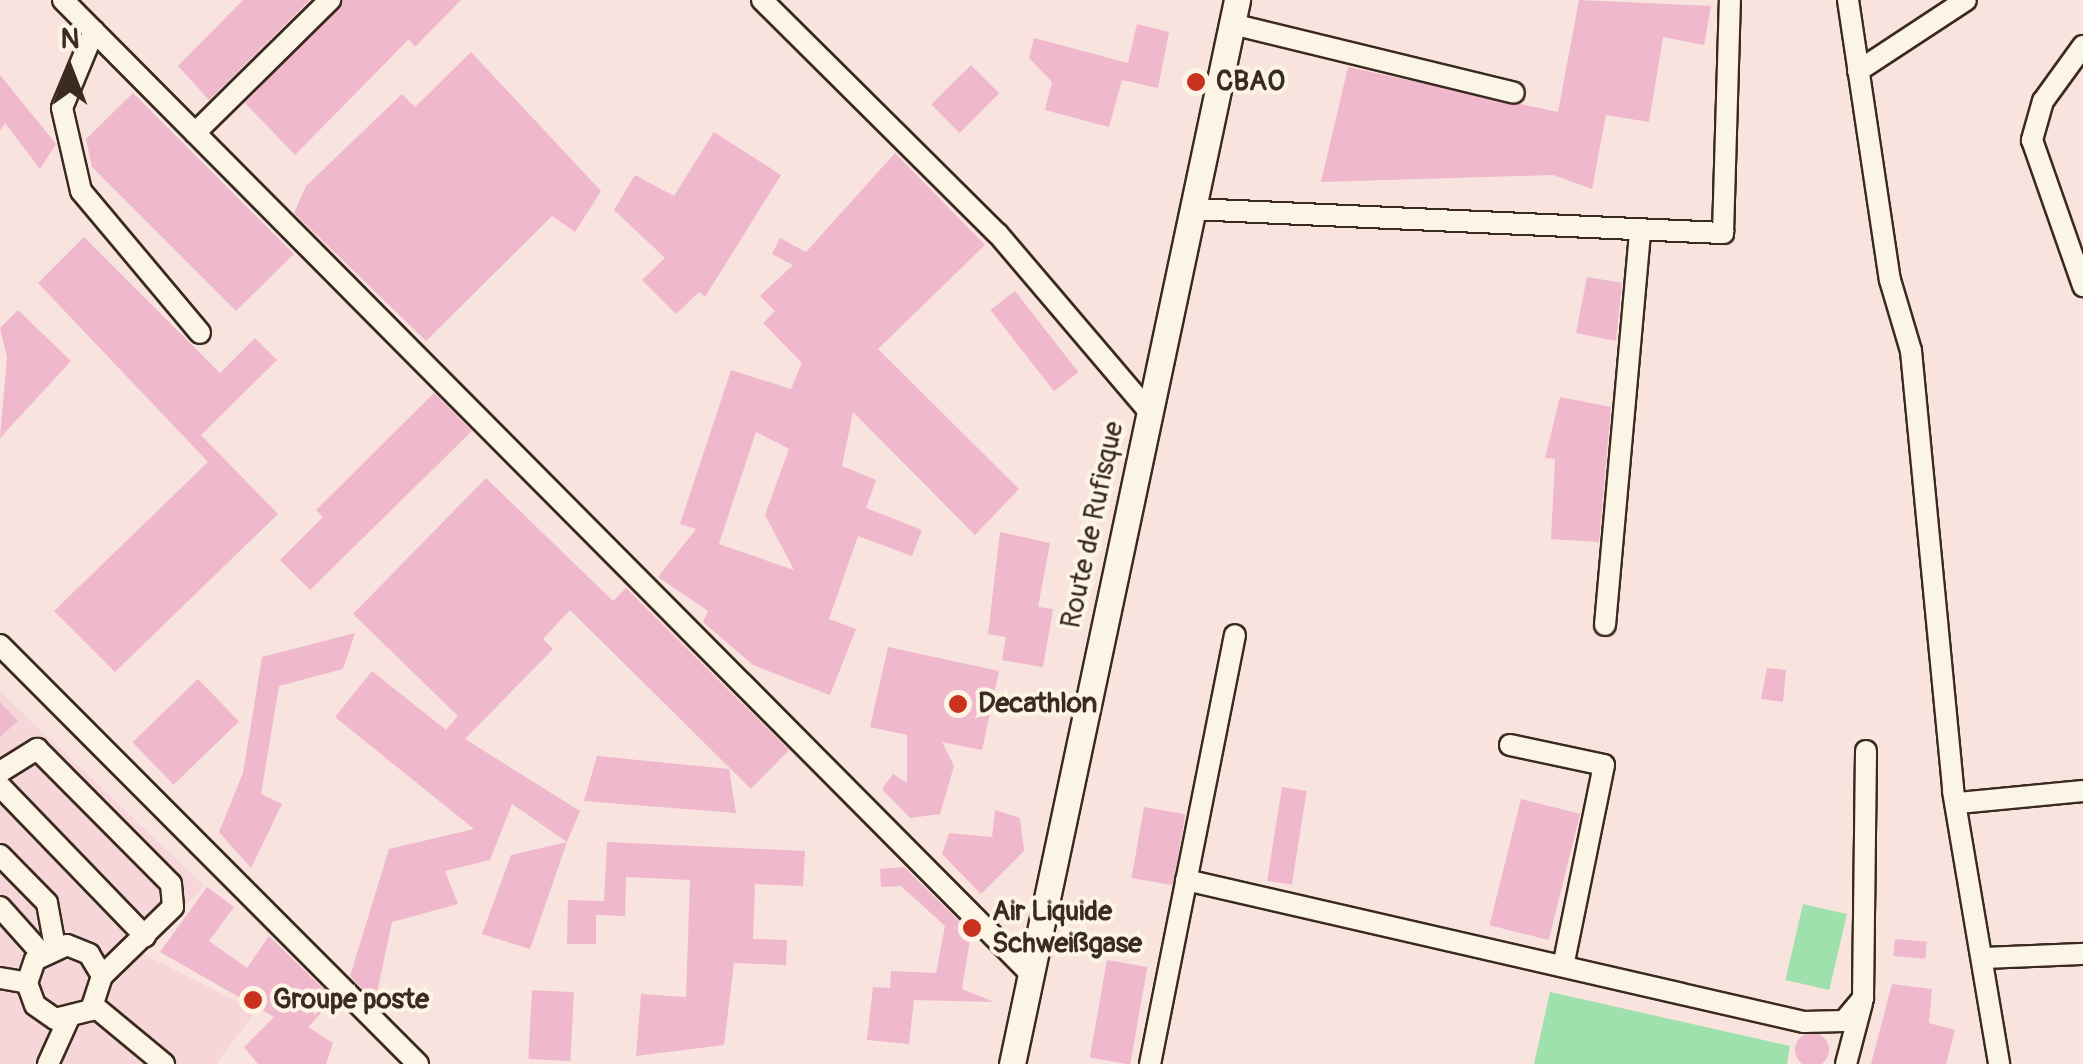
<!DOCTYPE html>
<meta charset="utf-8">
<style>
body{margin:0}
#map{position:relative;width:2083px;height:1064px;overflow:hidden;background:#f8e3de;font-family:Pangolin,sans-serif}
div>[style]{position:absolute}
.built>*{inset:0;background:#f6d6d9}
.green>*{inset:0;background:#9fe1ac;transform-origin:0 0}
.building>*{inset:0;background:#f0b8cc;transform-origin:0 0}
.round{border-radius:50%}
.roads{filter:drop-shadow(2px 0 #3b2a1e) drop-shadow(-2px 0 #3b2a1e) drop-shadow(0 2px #3b2a1e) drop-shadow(0 -2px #3b2a1e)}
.minor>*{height:20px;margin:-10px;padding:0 10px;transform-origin:10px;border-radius:10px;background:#fcf5e5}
.major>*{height:25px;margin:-12.5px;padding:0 12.5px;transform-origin:12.5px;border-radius:12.5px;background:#fcf5e5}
.dots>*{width:28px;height:28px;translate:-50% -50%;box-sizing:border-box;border:5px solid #fcf5e5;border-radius:50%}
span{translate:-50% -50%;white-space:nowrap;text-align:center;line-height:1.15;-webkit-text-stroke:8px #fcf5e5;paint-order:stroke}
.poi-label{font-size:28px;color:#3b2a1e;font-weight:700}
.left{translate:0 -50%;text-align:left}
.street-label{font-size:28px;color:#3b2a1e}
.north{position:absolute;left:20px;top:20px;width:100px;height:100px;-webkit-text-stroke:8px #fcf5e5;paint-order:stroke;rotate:0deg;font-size:28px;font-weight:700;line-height:40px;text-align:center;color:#3b2a1e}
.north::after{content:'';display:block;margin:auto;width:35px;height:45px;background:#3b2a1e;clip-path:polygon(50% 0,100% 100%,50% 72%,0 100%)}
</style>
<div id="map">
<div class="built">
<i style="clip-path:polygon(0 691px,204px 886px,139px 952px,256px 1011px,216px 1064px,0 1064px)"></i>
</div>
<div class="green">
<i style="left:1803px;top:904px;width:45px;height:78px;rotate:13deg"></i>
<i style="clip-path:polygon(1550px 992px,1790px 1046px,1787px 1064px,1534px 1064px)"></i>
</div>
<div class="building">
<i style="clip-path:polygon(243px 0,310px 0,209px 100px,178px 66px)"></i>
<i style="clip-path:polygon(343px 0,461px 0,415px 47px,409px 39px,295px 155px,245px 103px)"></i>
<i style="clip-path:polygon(1579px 0,1711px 6px,1704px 45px,1663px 37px,1649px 122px,1606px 115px,1592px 189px,1553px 175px,1321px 182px,1348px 67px,1558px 112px)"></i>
<i style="clip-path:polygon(1137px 24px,1169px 32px,1158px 88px,1122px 80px,1109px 127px,1045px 110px,1052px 82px,1029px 58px,1034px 38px,1128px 63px)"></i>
<i style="clip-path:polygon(471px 52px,601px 191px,575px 232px,552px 216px,426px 341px,294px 213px,306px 186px,402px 94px,415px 107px)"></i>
<i style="left:971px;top:65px;width:40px;height:56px;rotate:45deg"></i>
<i style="clip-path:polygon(0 75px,56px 144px,40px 169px,5px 123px,0 131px)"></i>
<i style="clip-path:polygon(133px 93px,294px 254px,236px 311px,92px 167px,86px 139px)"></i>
<i style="clip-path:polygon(714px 132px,781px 175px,705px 297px,699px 292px,676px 314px,642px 280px,665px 258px,614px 210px,635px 175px,674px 196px)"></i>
<i style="clip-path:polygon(evenodd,895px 153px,985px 245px,878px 349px,1019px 489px,975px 535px,853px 412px,842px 466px,876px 480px,866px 508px,922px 530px,912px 556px,858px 536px,829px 619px,856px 629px,830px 695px,753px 665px,703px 622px,708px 611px,658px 577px,696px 529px,680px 524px,731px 370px,791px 389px,802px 363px,763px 323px,775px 311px,760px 296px,793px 265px,772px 254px,780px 238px,806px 252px,895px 153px,756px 432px,789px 449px,765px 515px,794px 570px,719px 544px,756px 432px)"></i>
<i style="clip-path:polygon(84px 237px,220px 373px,255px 338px,277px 360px,201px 435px,278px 514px,115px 672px,54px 611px,208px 462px,38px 283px)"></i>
<i style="clip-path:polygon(1587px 277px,1622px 283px,1616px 341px,1576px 333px)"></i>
<i style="left:1015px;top:291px;width:103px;height:31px;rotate:52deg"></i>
<i style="clip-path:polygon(18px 310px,71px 361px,0 438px,7px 357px,0 328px)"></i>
<i style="clip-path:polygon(434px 393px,472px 431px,310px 590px,280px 560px,323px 517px,316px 510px)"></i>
<i style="clip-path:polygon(1560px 397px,1611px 407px,1599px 542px,1551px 539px,1555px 459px,1545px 458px)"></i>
<i style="clip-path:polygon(486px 478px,613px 601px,626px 588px,789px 750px,751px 789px,570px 610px,543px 639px,553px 649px,465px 739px,580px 811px,567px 842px,512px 804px,490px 860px,445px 871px,458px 904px,392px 922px,375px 1002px,350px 976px,389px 849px,474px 829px,335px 717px,372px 671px,446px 730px,458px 716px,353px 614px)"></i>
<i style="clip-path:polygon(1000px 532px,1050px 543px,1038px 607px,1053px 609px,1043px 667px,1002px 660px,1006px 637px,988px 634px)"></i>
<i style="clip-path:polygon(355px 633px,343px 669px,279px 686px,261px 794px,282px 804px,251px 868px,219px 832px,243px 773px,262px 657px)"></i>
<i style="clip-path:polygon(888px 647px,999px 671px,982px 750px,942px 742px,954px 766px,940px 814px,910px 818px,882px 789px,893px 774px,907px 783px,907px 735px,870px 727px)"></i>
<i style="clip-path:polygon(1767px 668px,1786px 670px,1783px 702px,1761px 699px)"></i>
<i style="left:198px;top:679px;width:59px;height:91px;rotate:46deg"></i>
<i style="clip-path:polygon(0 702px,18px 721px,0 737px)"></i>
<i style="clip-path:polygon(597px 756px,729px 769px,736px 813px,584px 801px)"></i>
<i style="left:1282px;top:787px;width:25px;height:95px;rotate:9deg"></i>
<i style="left:1521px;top:799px;width:61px;height:130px;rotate:14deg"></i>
<i style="left:1144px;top:807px;width:42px;height:72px;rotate:10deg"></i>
<i style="clip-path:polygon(995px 810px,1020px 818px,1024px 851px,981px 894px,942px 854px,949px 833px,992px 837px)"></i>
<i style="clip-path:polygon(567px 842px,530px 949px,482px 934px,511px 855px)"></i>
<i style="clip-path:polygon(607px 842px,805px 851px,803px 886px,755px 884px,753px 939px,787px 940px,786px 965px,734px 963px,724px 1045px,636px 1056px,641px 994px,686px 997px,690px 880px,626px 877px,625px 916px,596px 915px,596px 944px,567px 944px,568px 900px,604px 901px)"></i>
<i style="clip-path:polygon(904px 867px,971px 933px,962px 989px,994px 1002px,914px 1000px,909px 1044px,867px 1040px,873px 987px,890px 988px,891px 971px,936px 973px,945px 926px,901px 886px,881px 887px,880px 869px)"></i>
<i style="clip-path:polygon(207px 887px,234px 907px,209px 941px,247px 968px,269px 936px,334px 999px,308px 1027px,333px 1043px,326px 1064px,258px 1064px,244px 1047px,274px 1017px,160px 952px)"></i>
<i style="left:1895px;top:939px;width:32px;height:17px;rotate:5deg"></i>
<i style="left:1107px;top:960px;width:41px;height:99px;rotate:10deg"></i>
<i style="clip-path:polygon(1892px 984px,1932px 989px,1929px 1023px,1955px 1030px,1946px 1064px,1871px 1064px)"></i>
<i style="left:532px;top:990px;width:42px;height:69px;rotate:3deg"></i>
<i class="round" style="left:1795px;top:1033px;width:34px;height:34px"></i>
</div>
<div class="roads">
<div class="minor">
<i style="left:63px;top:0;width:1373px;rotate:45.18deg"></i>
<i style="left:762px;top:0;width:332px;rotate:44.8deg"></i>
<i style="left:998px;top:234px;width:231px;rotate:49.6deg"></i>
<i style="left:1848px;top:0;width:283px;rotate:81.5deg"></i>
<i style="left:1890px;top:280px;width:74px;rotate:73.5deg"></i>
<i style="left:1911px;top:351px;width:442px;rotate:84.5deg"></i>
<i style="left:1953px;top:791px;width:277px;rotate:80.4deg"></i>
<i style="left:1232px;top:24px;width:290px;rotate:13.7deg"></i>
<i style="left:94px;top:31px;width:83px;rotate:112.6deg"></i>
<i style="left:62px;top:108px;width:85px;rotate:77.1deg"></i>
<i style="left:81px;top:191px;width:185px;rotate:50deg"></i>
<i style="left:2083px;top:46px;width:68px;rotate:126deg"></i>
<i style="left:2043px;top:101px;width:41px;rotate:105.8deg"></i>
<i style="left:2032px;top:140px;width:155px;rotate:70.7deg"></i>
<i style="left:1858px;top:71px;width:129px;rotate:-33.3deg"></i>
<i style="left:195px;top:133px;width:190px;rotate:-44.6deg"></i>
<i style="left:1192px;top:209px;width:532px;rotate:2.59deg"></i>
<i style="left:1723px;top:233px;width:233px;rotate:-88.3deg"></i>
<i style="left:1605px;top:625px;width:395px;rotate:-84.9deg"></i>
<i style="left:0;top:645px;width:592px;rotate:45.07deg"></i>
<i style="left:1510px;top:745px;width:96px;rotate:12deg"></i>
<i style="left:1604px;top:765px;width:201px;rotate:101.5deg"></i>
<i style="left:0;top:772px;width:44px;rotate:-31.9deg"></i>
<i style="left:37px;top:749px;width:190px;rotate:45.2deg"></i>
<i style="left:171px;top:884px;width:23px;rotate:85deg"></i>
<i style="left:173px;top:907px;width:99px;rotate:135.8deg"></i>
<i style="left:102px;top:976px;width:36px;rotate:108deg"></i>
<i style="left:91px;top:1010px;width:37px;rotate:166deg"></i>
<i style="left:55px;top:1019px;width:24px;rotate:-145deg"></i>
<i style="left:35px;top:1005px;width:23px;rotate:-110deg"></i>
<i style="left:27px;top:983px;width:24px;rotate:-71deg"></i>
<i style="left:35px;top:960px;width:35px;rotate:-25deg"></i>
<i style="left:67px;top:945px;width:24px;rotate:22deg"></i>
<i style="left:89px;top:954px;width:26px;rotate:59deg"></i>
<i style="left:0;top:786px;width:209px;rotate:46deg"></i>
<i style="left:1958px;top:803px;width:126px;rotate:-5.5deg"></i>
<i style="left:0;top:855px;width:67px;rotate:45.6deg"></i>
<i style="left:47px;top:903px;width:45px;rotate:79.7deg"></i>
<i style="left:1186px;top:880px;width:634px;rotate:12.94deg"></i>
<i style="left:1804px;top:1022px;width:40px;rotate:-1.4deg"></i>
<i style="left:1844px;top:1021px;width:30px;rotate:-50deg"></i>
<i style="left:1863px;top:998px;width:247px;rotate:-89.3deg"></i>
<i style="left:0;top:907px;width:63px;rotate:48.2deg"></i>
<i style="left:1982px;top:958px;width:101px;rotate:-2.3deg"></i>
<i style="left:0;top:978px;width:27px;rotate:10deg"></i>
<i style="left:94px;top:1006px;width:91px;rotate:39.6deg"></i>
<i style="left:48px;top:1064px;width:48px;rotate:-65.6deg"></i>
<i style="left:1150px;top:1064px;width:437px;rotate:-78.8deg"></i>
<i style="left:1846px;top:1064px;width:63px;rotate:-75.3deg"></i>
</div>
<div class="major">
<i style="left:1012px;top:1064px;width:1088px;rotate:-78.06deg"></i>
</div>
</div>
<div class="dots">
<i style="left:1196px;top:82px;background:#c8321e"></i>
<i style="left:958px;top:704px;background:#c8321e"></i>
<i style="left:972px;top:928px;background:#c8321e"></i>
<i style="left:253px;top:1000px;background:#c8321e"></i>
</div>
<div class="poi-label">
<span class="left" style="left:1216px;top:82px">CBAO</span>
<span class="left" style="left:978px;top:704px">Decathlon</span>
<span class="left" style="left:992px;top:928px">Air Liquide<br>Schweißgase</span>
<span class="left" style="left:273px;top:1000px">Groupe poste</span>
</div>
<div class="street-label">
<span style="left:1093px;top:525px;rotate:-78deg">Route de Rufisque</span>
</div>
<div class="north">N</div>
</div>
